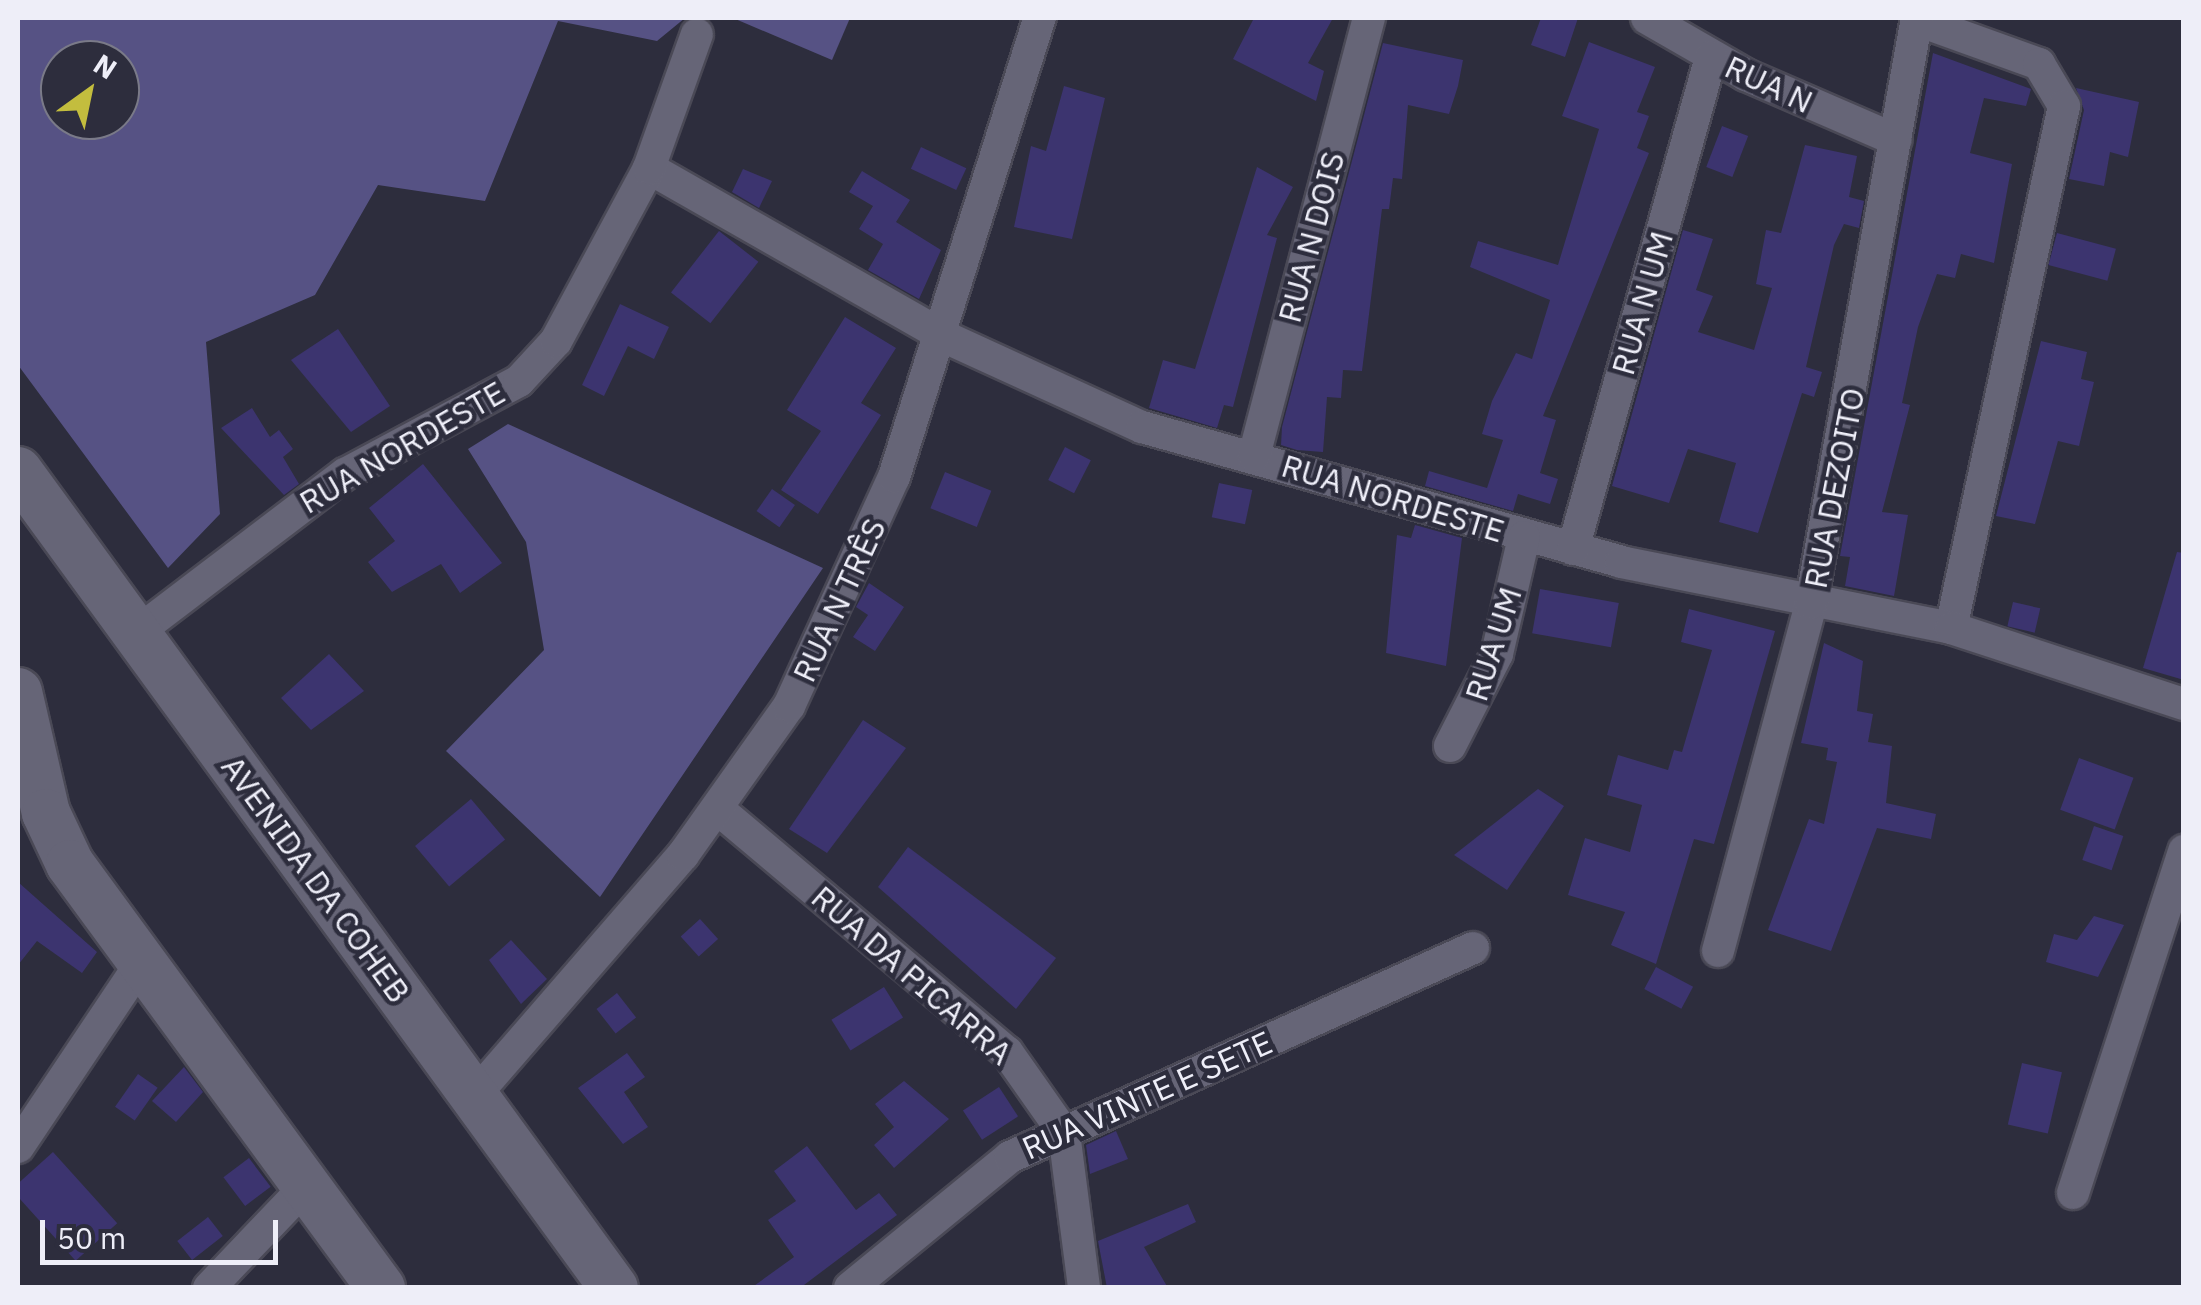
<!DOCTYPE html>
<meta charset="utf-8">
<style>
body{margin:0}
#map{position:relative;width:2201px;height:1305px;overflow:hidden;background:#2d2d3d;font-family:"IBM Plex Sans",sans-serif}
div>[style]{position:absolute}
.green>*{inset:0;background:#565284}
.building>*{inset:0;background:#3c346f;transform-origin:0 0}
.roads{filter:drop-shadow(2px 0 #4a4956) drop-shadow(-2px 0 #4a4956) drop-shadow(0 2px #4a4956) drop-shadow(0 -2px #4a4956)}
.minor>*{height:32px;margin:-16px;padding:0 16px;transform-origin:16px;border-radius:16px;background:#666577}
.secondary>*{height:48px;margin:-24px;padding:0 24px;transform-origin:24px;border-radius:24px;background:#666577}
span{translate:-50% -50%;white-space:nowrap;text-align:center;line-height:1.15;-webkit-text-stroke:9px #2d2d3d;paint-order:stroke}
.street-label{font-size:32px;color:#eeeef8}
.frame{position:absolute;inset:0;border:20px solid #eeeef8;pointer-events:none}
.north{position:absolute;left:40px;top:40px;width:100px;height:100px;box-sizing:border-box;background:#2d2d3d;border:2px solid #7a7a88;border-radius:50%;rotate:33deg;font-size:28px;font-weight:700;line-height:40px;text-align:center;color:#eeeef8}
.north::after{content:'';display:block;margin:auto;width:35px;height:45px;background:#c3bd3e;clip-path:polygon(50% 0,100% 100%,50% 72%,0 100%)}
.scale{position:absolute;left:40px;top:1220px;width:238px;height:45px;box-sizing:border-box;border:5px solid #eeeef8;border-top:0;padding-left:12px;font-size:30px;line-height:35px;white-space:nowrap;color:#eeeef8;-webkit-text-stroke:8px #2d2d3d;paint-order:stroke}
</style>
<div id="map">
<div class="green">
<i style="clip-path:polygon(evenodd,18px 18px,685px 18px,657px 41px,558px 21px,485px 201px,378px 185px,315px 295px,206px 342px,220px 514px,168px 568px,18px 365px,18px 18px,60px 60px,120px 60px,120px 120px,60px 120px,60px 60px)"></i>
<i style="clip-path:polygon(733px 18px,850px 18px,832px 60px)"></i>
<i style="clip-path:polygon(508px 424px,823px 568px,600px 897px,446px 751px,544px 650px,526px 542px,468px 449px)"></i>
</div>
<div class="building">
<i style="clip-path:polygon(1254px 18px,1333px 18px,1308px 63px,1324px 71px,1316px 101px,1233px 59px)"></i>
<i style="clip-path:polygon(1541px 18px,1578px 18px,1565px 57px,1531px 45px)"></i>
<i style="clip-path:polygon(1589px 42px,1655px 67px,1637px 112px,1649px 116px,1637px 148px,1649px 153px,1543px 416px,1556px 420px,1540px 473px,1558px 479px,1550px 504px,1518px 494px,1513px 511px,1425px 486px,1429px 471px,1487px 488px,1503px 440px,1482px 434px,1492px 401px,1516px 353px,1532px 359px,1550px 300px,1470px 267px,1478px 241px,1558px 265px,1599px 129px,1562px 116px)"></i>
<i style="clip-path:polygon(1383px 43px,1463px 60px,1458px 86px,1449px 114px,1408px 105px,1402px 179px,1393px 178px,1389px 209px,1382px 209px,1362px 371px,1343px 370px,1341px 398px,1327px 397px,1323px 452px,1297px 450px,1281px 445px,1282px 427px)"></i>
<i style="clip-path:polygon(1933px 53px,2031px 89px,2026px 106px,1984px 98px,1970px 153px,2012px 164px,1994px 263px,1961px 254px,1955px 278px,1937px 274px,1918px 327px,1902px 403px,1910px 405px,1882px 512px,1908px 515px,1894px 596px,1845px 586px,1850px 557px,1840px 556px)"></i>
<i style="clip-path:polygon(1064px 86px,1105px 98px,1072px 239px,1014px 227px,1031px 146px,1046px 151px)"></i>
<i style="clip-path:polygon(2076px 88px,2139px 102px,2128px 157px,2110px 152px,2104px 186px,2069px 179px,2084px 110px)"></i>
<i style="left:1722px;top:126px;width:28px;height:44px;rotate:21deg"></i>
<i style="clip-path:polygon(1805px 145px,1857px 156px,1849px 197px,1864px 201px,1859px 228px,1844px 224px,1834px 245px,1806px 367px,1822px 372px,1814px 397px,1802px 393px,1758px 533px,1719px 522px,1736px 463px,1688px 449px,1669px 503px,1612px 486px,1683px 230px,1713px 239px,1696px 290px,1713px 296px,1698px 332px,1754px 350px,1772px 288px,1756px 284px,1766px 230px,1781px 233px)"></i>
<i style="left:921px;top:147px;width:50px;height:24px;rotate:25deg"></i>
<i style="clip-path:polygon(1257px 167px,1293px 187px,1267px 235px,1277px 238px,1233px 407px,1224px 405px,1217px 428px,1149px 408px,1163px 360px,1195px 369px)"></i>
<i style="clip-path:polygon(743px 169px,772px 181px,759px 208px,732px 192px)"></i>
<i style="clip-path:polygon(862px 171px,910px 200px,896px 222px,941px 250px,919px 299px,868px 270px,883px 244px,859px 229px,873px 206px,849px 192px)"></i>
<i style="left:719px;top:231px;width:50px;height:78px;rotate:38deg"></i>
<i style="left:2057px;top:233px;width:61px;height:33px;rotate:15deg"></i>
<i style="clip-path:polygon(620px 304px,669px 327px,654px 359px,628px 346px,604px 396px,582px 385px)"></i>
<i style="clip-path:polygon(845px 317px,896px 348px,861px 403px,881px 415px,818px 514px,781px 490px,821px 431px,787px 410px)"></i>
<i style="clip-path:polygon(338px 329px,390px 406px,351px 432px,291px 360px)"></i>
<i style="clip-path:polygon(2041px 341px,2087px 352px,2081px 379px,2094px 382px,2079px 446px,2058px 441px,2035px 524px,1996px 516px)"></i>
<i style="clip-path:polygon(252px 408px,270px 437px,279px 430px,293px 449px,283px 457px,299px 484px,284px 495px,221px 428px)"></i>
<i style="left:1065px;top:447px;width:29px;height:37px;rotate:27deg"></i>
<i style="clip-path:polygon(423px 464px,502px 563px,460px 593px,441px 564px,392px 592px,368px 562px,395px 541px,369px 508px)"></i>
<i style="left:945px;top:472px;width:50px;height:39px;rotate:22deg"></i>
<i style="left:1219px;top:483px;width:34px;height:35px;rotate:12deg"></i>
<i style="left:772px;top:489px;width:28px;height:27px;rotate:35deg"></i>
<i style="clip-path:polygon(1415px 525px,1462px 538px,1446px 666px,1386px 653px,1397px 535px,1411px 538px)"></i>
<i style="clip-path:polygon(2177px 552px,2184px 553px,2184px 680px,2143px 668px)"></i>
<i style="clip-path:polygon(869px 583px,904px 607px,875px 651px,853px 637px,868px 615px,856px 607px)"></i>
<i style="left:1540px;top:589px;width:80px;height:45px;rotate:10deg"></i>
<i style="left:2013px;top:602px;width:28px;height:25px;rotate:13deg"></i>
<i style="clip-path:polygon(1689px 609px,1775px 631px,1714px 844px,1694px 839px,1656px 964px,1611px 945px,1625px 912px,1568px 895px,1585px 838px,1630px 852px,1642px 805px,1607px 795px,1618px 755px,1668px 770px,1674px 750px,1682px 752px,1712px 650px,1681px 642px)"></i>
<i style="clip-path:polygon(1824px 643px,1863px 661px,1857px 711px,1873px 714px,1868px 742px,1892px 746px,1886px 803px,1936px 814px,1931px 839px,1877px 828px,1831px 951px,1768px 930px,1809px 819px,1824px 824px,1837px 762px,1826px 760px,1828px 748px,1801px 743px)"></i>
<i style="clip-path:polygon(329px 654px,364px 691px,311px 730px,281px 698px)"></i>
<i style="clip-path:polygon(863px 720px,906px 748px,827px 853px,789px 829px)"></i>
<i style="left:2079px;top:758px;width:58px;height:55px;rotate:20deg"></i>
<i style="clip-path:polygon(1538px 789px,1564px 806px,1507px 890px,1454px 855px)"></i>
<i style="left:471px;top:799px;width:53px;height:73px;rotate:50deg"></i>
<i style="left:2094px;top:826px;width:31px;height:36px;rotate:19deg"></i>
<i style="clip-path:polygon(908px 847px,1056px 958px,1016px 1009px,878px 887px)"></i>
<i style="clip-path:polygon(18px 882px,97px 952px,82px 973px,37px 941px,18px 965px)"></i>
<i style="clip-path:polygon(2094px 916px,2124px 925px,2098px 977px,2046px 962px,2054px 934px,2077px 940px)"></i>
<i style="left:700px;top:919px;width:27px;height:26px;rotate:48deg"></i>
<i style="clip-path:polygon(511px 940px,547px 979px,521px 1004px,489px 960px)"></i>
<i style="left:1656px;top:967px;width:42px;height:25px;rotate:28deg"></i>
<i style="left:884px;top:987px;width:36px;height:62px;rotate:58deg"></i>
<i style="left:617px;top:993px;width:31px;height:26px;rotate:52deg"></i>
<i style="clip-path:polygon(627px 1053px,645px 1077px,624px 1092px,648px 1127px,623px 1144px,578px 1088px)"></i>
<i style="left:2022px;top:1063px;width:41px;height:63px;rotate:13deg"></i>
<i style="clip-path:polygon(184px 1067px,203px 1092px,176px 1122px,152px 1101px)"></i>
<i style="left:138px;top:1074px;width:24px;height:40px;rotate:35deg"></i>
<i style="clip-path:polygon(904px 1081px,949px 1119px,894px 1168px,874px 1145px,894px 1127px,875px 1104px)"></i>
<i style="left:999px;top:1087px;width:35px;height:43px;rotate:57deg"></i>
<i style="clip-path:polygon(1116px 1131px,1128px 1159px,1090px 1174px,1086px 1145px)"></i>
<i style="clip-path:polygon(807px 1146px,856px 1210px,879px 1193px,897px 1215px,800px 1288px,751px 1288px,794px 1257px,768px 1220px,796px 1201px,774px 1171px)"></i>
<i style="left:53px;top:1152px;width:96px;height:56px;rotate:48deg"></i>
<i style="left:249px;top:1158px;width:36px;height:32px;rotate:53deg"></i>
<i style="clip-path:polygon(1188px 1204px,1196px 1222px,1144px 1247px,1168px 1288px,1107px 1288px,1098px 1241px)"></i>
<i style="left:208px;top:1217px;width:24px;height:39px;rotate:52deg"></i>
</div>
<div class="roads">
<div class="minor">
<i style="left:1647px;top:18px;width:114px;rotate:29.9deg"></i>
<i style="left:1746px;top:75px;width:163px;rotate:23.4deg"></i>
<i style="left:1917px;top:20px;width:130px;rotate:19.8deg"></i>
<i style="left:2039px;top:64px;width:49px;rotate:59.2deg"></i>
<i style="left:2064px;top:106px;width:534px;rotate:102.21deg"></i>
<i style="left:649px;top:168px;width:341px;rotate:29.7deg"></i>
<i style="left:945px;top:337px;width:217px;rotate:24.6deg"></i>
<i style="left:1142px;top:427px;width:498px;rotate:15.7deg"></i>
<i style="left:1621px;top:562px;width:337px;rotate:11.3deg"></i>
<i style="left:1951px;top:628px;width:245px;rotate:18.1deg"></i>
<i style="left:1254px;top:456px;width:453px;rotate:-75.3deg"></i>
<i style="left:1573px;top:549px;width:511px;rotate:-74.33deg"></i>
<i style="left:136px;top:633px;width:263px;rotate:-37.3deg"></i>
<i style="left:345px;top:474px;width:197px;rotate:-28.1deg"></i>
<i style="left:519px;top:381px;width:54px;rotate:-47.2deg"></i>
<i style="left:556px;top:341px;width:196px;rotate:-61.7deg"></i>
<i style="left:649px;top:168px;width:142px;rotate:-70.3deg"></i>
<i style="left:1450px;top:746px;width:103px;rotate:-62.9deg"></i>
<i style="left:1497px;top:654px;width:120px;rotate:-77deg"></i>
<i style="left:718px;top:809px;width:378px;rotate:40.1deg"></i>
<i style="left:1007px;top:1052px;width:99px;rotate:54.9deg"></i>
<i style="left:1064px;top:1133px;width:156px;rotate:82.6deg"></i>
<i style="left:1718px;top:951px;width:360px;rotate:-75deg"></i>
<i style="left:1811px;top:603px;width:595px;rotate:-79.73deg"></i>
<i style="left:475px;top:1095px;width:318px;rotate:-49.1deg"></i>
<i style="left:683px;top:855px;width:183px;rotate:-54.6deg"></i>
<i style="left:789px;top:706px;width:252px;rotate:-65.4deg"></i>
<i style="left:894px;top:477px;width:482px;rotate:-72.4deg"></i>
<i style="left:18px;top:1147px;width:225px;rotate:-56.2deg"></i>
<i style="left:2073px;top:1193px;width:360px;rotate:-72deg"></i>
<i style="left:209px;top:1288px;width:142px;rotate:-46.4deg"></i>
<i style="left:850px;top:1288px;width:207px;rotate:-39.3deg"></i>
<i style="left:1010px;top:1157px;width:508px;rotate:-24.29deg"></i>
</div>
<div class="secondary">
<i style="left:18px;top:471px;width:1011px;rotate:53.89deg"></i>
<i style="left:18px;top:692px;width:124px;rotate:77deg"></i>
<i style="left:46px;top:813px;width:56px;rotate:64.8deg"></i>
<i style="left:70px;top:864px;width:526px;rotate:53.74deg"></i>
</div>
</div>
<div class="street-label">
<span style="left:1769px;top:84px;rotate:25deg">RUA N</span>
<span style="left:1311px;top:237px;rotate:-75deg">RUA N DOIS</span>
<span style="left:1642px;top:303px;rotate:-74deg">RUA N UM</span>
<span style="left:402px;top:447px;rotate:-30deg">RUA NORDESTE</span>
<span style="left:1834px;top:488px;rotate:-79deg">RUA DEZOITO</span>
<span style="left:1393px;top:498px;rotate:17deg">RUA NORDESTE</span>
<span style="left:839px;top:600px;rotate:-65deg">RUA N TRÊS</span>
<span style="left:1493px;top:644px;rotate:-72deg">RUA UM</span>
<span style="left:316px;top:879px;rotate:54deg">AVENIDA DA COHEB</span>
<span style="left:912px;top:975px;rotate:41deg">RUA DA PICARRA</span>
<span style="left:1147px;top:1095px;rotate:-24deg">RUA VINTE E SETE</span>
</div>
<div class="frame"></div>
<div class="north">N</div>
<div class="scale">50 m</div>
</div>
